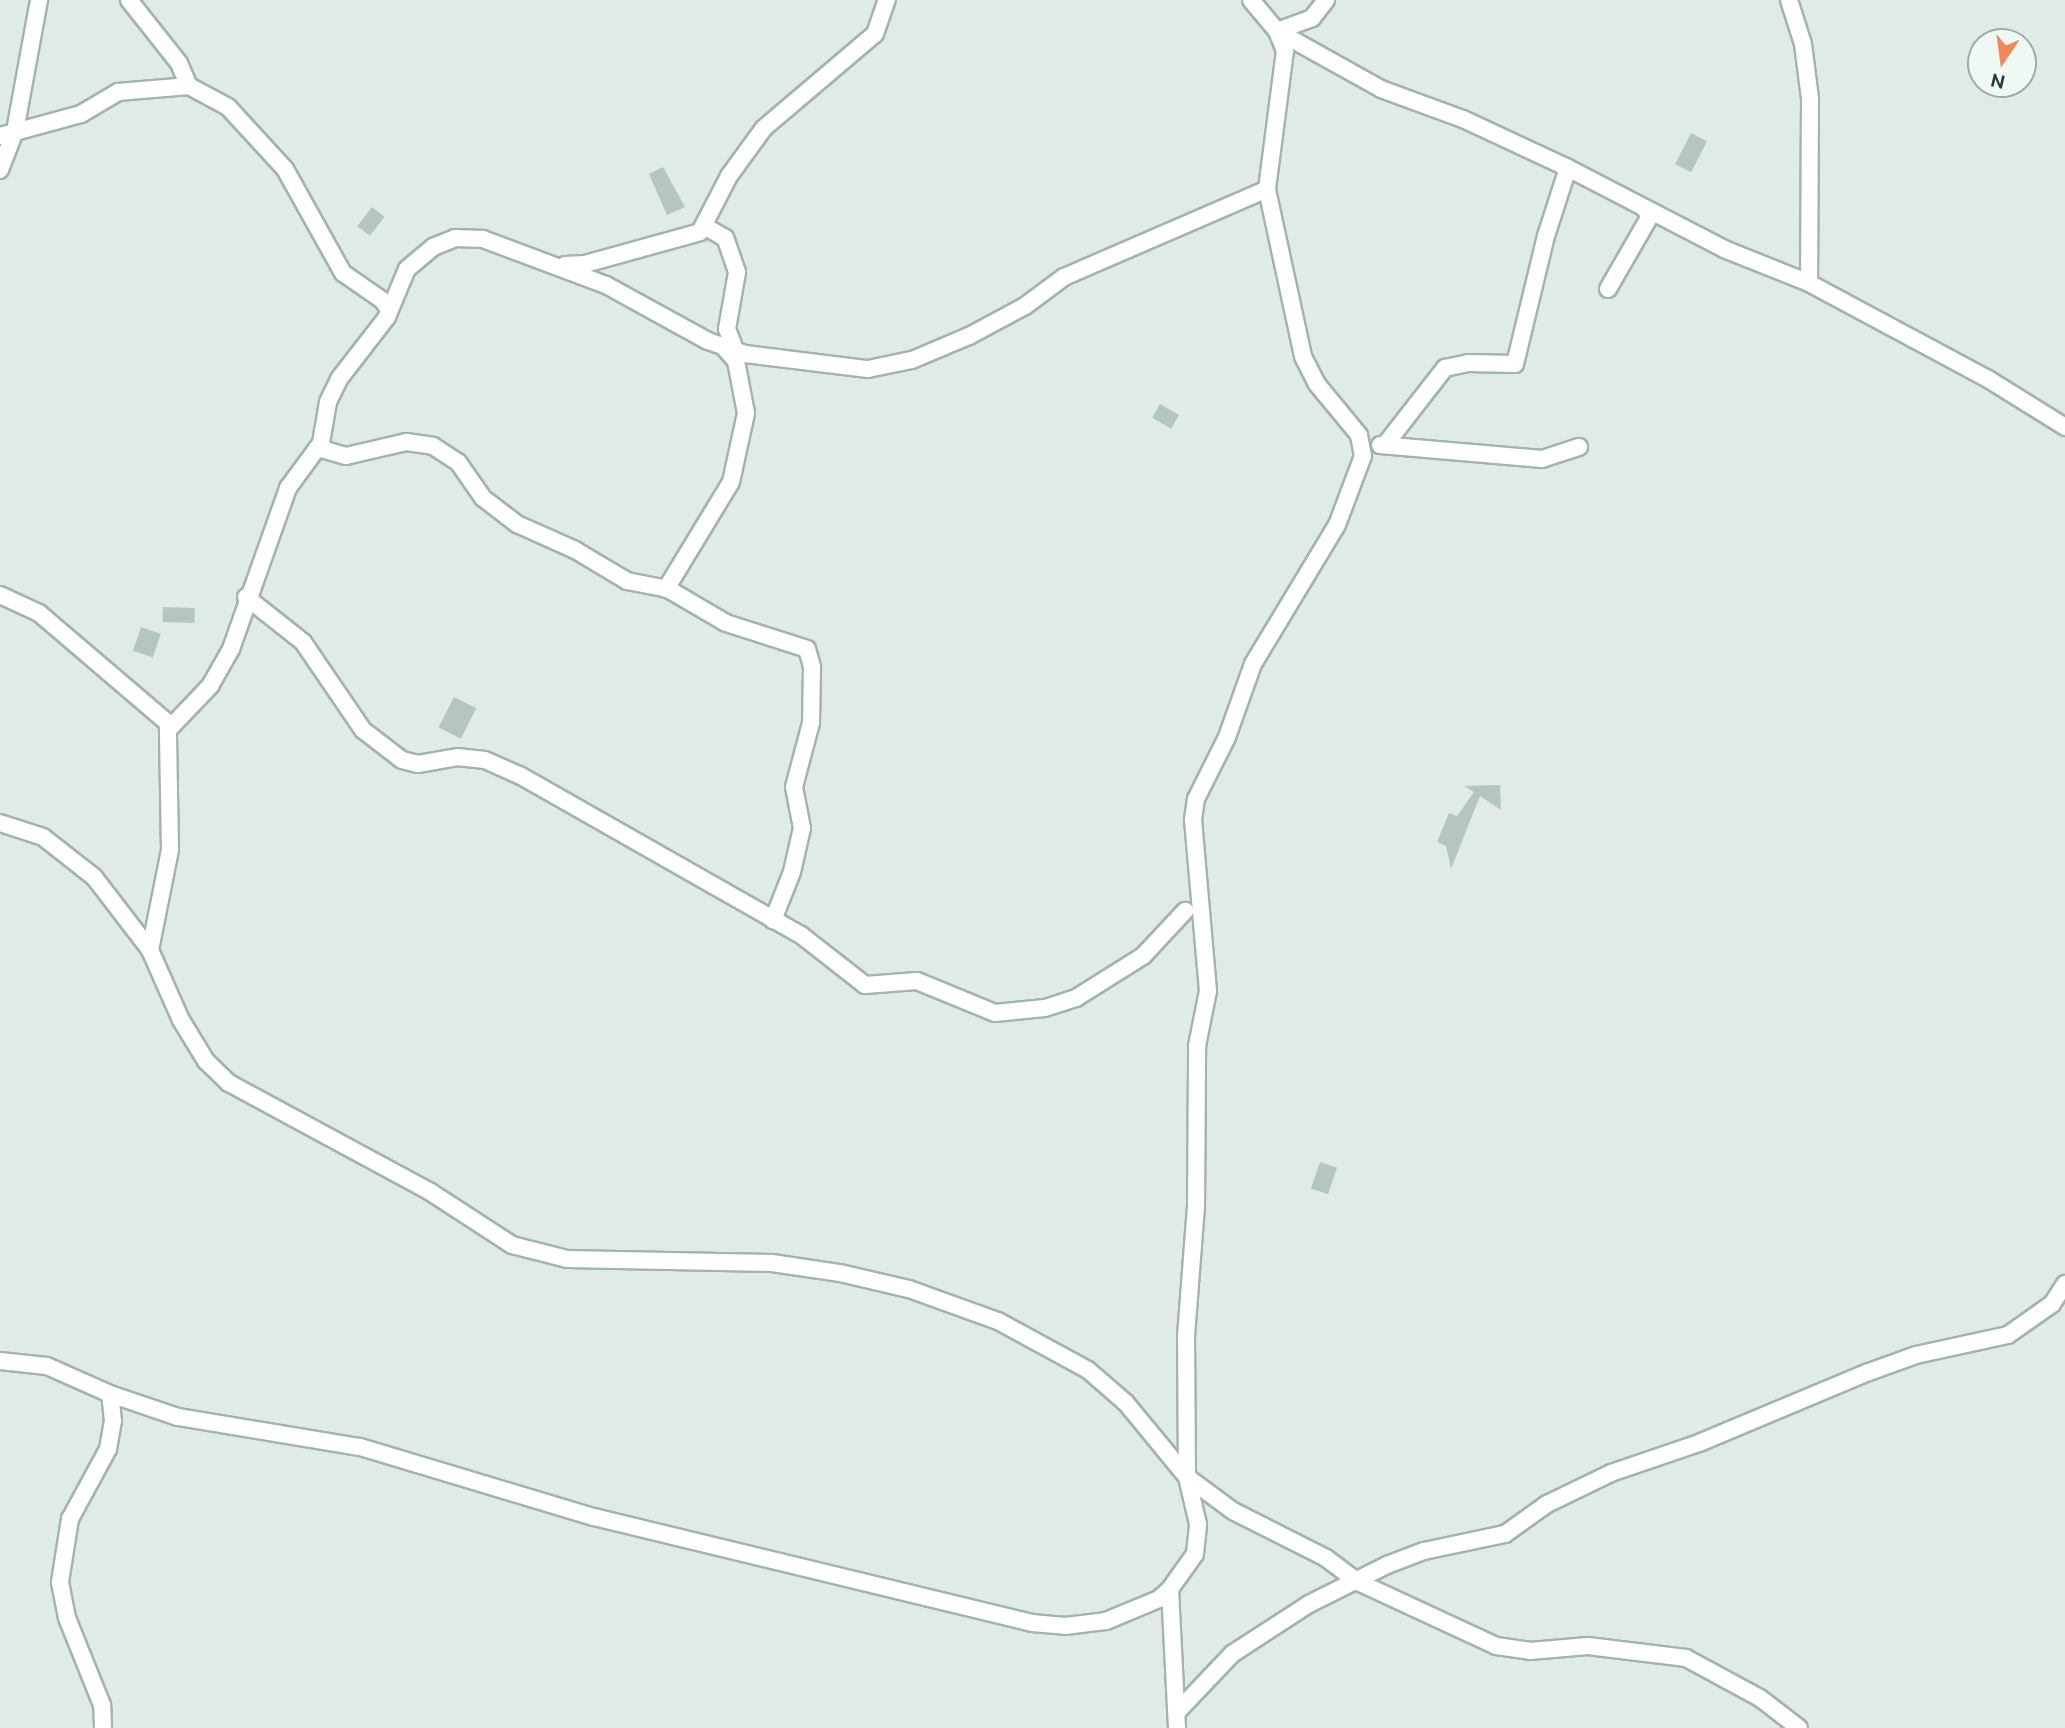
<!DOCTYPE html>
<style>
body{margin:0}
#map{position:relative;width:2065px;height:1728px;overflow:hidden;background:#e0ebe7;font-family:Ubuntu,sans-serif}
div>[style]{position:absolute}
.building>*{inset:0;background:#b5c6c0;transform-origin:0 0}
.roads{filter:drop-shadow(2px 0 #a3b3ae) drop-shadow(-2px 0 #a3b3ae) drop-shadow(0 2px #a3b3ae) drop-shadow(0 -2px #a3b3ae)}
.minor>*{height:16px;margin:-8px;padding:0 8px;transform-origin:8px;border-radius:8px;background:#fff}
span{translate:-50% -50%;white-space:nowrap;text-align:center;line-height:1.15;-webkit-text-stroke:7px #f0f8f4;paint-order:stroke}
.north{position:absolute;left:1967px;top:28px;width:70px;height:70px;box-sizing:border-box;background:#f0f8f4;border:2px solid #9daca8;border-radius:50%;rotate:193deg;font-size:19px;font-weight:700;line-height:28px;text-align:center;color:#213b36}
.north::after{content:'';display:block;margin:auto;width:24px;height:32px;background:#f28757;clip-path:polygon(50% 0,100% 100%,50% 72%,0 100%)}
</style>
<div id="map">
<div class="building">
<i style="left:1691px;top:133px;width:18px;height:35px;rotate:27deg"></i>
<i style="clip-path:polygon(663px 167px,685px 207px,667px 215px,649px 174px)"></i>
<i style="left:372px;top:207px;width:16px;height:24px;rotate:38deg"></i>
<i style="left:1160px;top:404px;width:22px;height:16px;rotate:30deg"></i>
<i style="left:163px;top:607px;width:32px;height:15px;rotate:2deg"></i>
<i style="left:141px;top:627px;width:21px;height:25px;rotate:19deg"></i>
<i style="left:454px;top:697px;width:25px;height:34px;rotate:27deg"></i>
<i style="clip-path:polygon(1500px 785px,1501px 810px,1480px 796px,1451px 869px,1446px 846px,1437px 842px,1449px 813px,1457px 816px,1474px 792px,1464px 786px)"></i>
<i style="left:1320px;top:1162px;width:18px;height:28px;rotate:19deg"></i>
</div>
<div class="roads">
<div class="minor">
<i style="left:129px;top:0;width:80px;rotate:51.6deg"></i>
<i style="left:179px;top:63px;width:25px;rotate:67deg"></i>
<i style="left:189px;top:86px;width:44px;rotate:28.3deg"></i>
<i style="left:228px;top:107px;width:84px;rotate:47.4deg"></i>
<i style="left:285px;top:169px;width:119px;rotate:60.9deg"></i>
<i style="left:343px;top:273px;width:47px;rotate:34.7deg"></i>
<i style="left:382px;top:300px;width:11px;rotate:52deg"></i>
<i style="left:389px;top:309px;width:8px;rotate:104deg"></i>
<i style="left:1251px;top:0;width:40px;rotate:50deg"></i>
<i style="left:1277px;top:31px;width:119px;rotate:29.1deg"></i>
<i style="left:1381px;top:89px;width:87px;rotate:20.1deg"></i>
<i style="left:1463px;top:119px;width:116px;rotate:25deg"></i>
<i style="left:1568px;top:168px;width:176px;rotate:27.4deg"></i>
<i style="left:1724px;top:249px;width:92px;rotate:21.8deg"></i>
<i style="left:1809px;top:283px;width:203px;rotate:28.2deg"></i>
<i style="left:1988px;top:379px;width:91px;rotate:31.9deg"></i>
<i style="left:1789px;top:0;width:46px;rotate:72.3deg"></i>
<i style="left:1803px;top:44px;width:55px;rotate:82.7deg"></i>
<i style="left:1810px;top:99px;width:184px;rotate:90.3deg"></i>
<i style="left:0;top:136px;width:84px;rotate:-15.2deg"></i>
<i style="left:81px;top:114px;width:43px;rotate:-30.7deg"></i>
<i style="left:118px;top:92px;width:71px;rotate:-4.8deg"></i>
<i style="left:0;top:170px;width:42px;rotate:-69deg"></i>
<i style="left:15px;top:131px;width:133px;rotate:-79.6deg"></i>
<i style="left:565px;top:265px;width:20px;rotate:-3deg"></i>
<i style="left:585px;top:264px;width:119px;rotate:-15.5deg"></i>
<i style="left:700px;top:232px;width:63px;rotate:-62.6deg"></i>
<i style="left:729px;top:176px;width:59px;rotate:-53.9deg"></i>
<i style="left:764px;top:128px;width:145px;rotate:-40.3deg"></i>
<i style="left:875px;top:34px;width:36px;rotate:-71deg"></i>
<i style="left:1608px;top:289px;width:84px;rotate:-60.1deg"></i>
<i style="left:1650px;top:216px;width:9px;rotate:-126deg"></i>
<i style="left:1380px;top:445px;width:163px;rotate:4.9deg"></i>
<i style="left:1542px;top:459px;width:39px;rotate:-18deg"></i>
<i style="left:1385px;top:445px;width:98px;rotate:-52.1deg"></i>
<i style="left:1445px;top:368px;width:24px;rotate:-12deg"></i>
<i style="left:1468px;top:363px;width:47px;rotate:1.2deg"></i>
<i style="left:1515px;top:364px;width:132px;rotate:-76.4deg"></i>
<i style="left:1546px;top:236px;width:71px;rotate:-72.1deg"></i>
<i style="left:318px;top:448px;width:29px;rotate:16deg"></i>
<i style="left:346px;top:456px;width:62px;rotate:-13.1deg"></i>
<i style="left:406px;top:442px;width:27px;rotate:8deg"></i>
<i style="left:433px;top:446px;width:30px;rotate:33deg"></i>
<i style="left:458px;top:462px;width:44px;rotate:55.2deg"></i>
<i style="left:483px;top:498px;width:43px;rotate:37.4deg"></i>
<i style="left:517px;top:524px;width:64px;rotate:24.1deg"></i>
<i style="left:575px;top:550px;width:61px;rotate:30.8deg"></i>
<i style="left:627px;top:581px;width:42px;rotate:11deg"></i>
<i style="left:668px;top:589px;width:67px;rotate:30.4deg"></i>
<i style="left:726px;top:623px;width:85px;rotate:17.8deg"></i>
<i style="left:807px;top:649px;width:19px;rotate:74deg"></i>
<i style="left:812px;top:667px;width:56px;rotate:91deg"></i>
<i style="left:811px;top:723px;width:66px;rotate:104.9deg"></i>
<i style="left:794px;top:787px;width:42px;rotate:79deg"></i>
<i style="left:802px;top:828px;width:45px;rotate:102.8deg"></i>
<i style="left:792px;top:872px;width:52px;rotate:111.6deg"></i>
<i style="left:666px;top:589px;width:125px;rotate:-58.7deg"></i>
<i style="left:731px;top:482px;width:71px;rotate:-77.7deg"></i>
<i style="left:746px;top:413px;width:53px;rotate:-100.9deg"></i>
<i style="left:736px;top:361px;width:18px;rotate:-131deg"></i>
<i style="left:724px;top:347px;width:9px;rotate:-18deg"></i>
<i style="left:733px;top:344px;width:16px;rotate:-112deg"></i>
<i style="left:727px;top:329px;width:58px;rotate:-80deg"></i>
<i style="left:737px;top:272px;width:36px;rotate:-109deg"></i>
<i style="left:725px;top:238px;width:22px;rotate:-150deg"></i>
<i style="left:0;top:595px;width:43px;rotate:24.8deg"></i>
<i style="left:39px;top:613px;width:172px;rotate:40.5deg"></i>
<i style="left:246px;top:597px;width:73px;rotate:38.3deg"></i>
<i style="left:303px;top:642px;width:107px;rotate:55.7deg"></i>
<i style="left:363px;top:730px;width:49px;rotate:37.6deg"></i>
<i style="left:402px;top:760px;width:16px;rotate:14deg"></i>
<i style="left:418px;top:764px;width:40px;rotate:-10deg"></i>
<i style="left:457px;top:757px;width:28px;rotate:6deg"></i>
<i style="left:485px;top:760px;width:39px;rotate:24deg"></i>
<i style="left:521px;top:776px;width:322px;rotate:29.6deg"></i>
<i style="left:801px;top:935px;width:81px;rotate:38deg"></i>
<i style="left:865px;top:985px;width:52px;rotate:-4.4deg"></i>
<i style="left:917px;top:981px;width:84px;rotate:22.3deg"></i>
<i style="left:995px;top:1013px;width:50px;rotate:-5.7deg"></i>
<i style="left:1045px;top:1008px;width:33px;rotate:-18deg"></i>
<i style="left:1076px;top:998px;width:79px;rotate:-32.1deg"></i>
<i style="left:1143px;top:956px;width:62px;rotate:-47deg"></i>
<i style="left:0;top:823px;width:45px;rotate:18deg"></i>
<i style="left:43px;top:837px;width:65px;rotate:38.1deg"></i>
<i style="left:94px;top:877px;width:92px;rotate:52.5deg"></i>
<i style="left:150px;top:950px;width:77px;rotate:66.1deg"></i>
<i style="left:181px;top:1020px;width:48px;rotate:58.6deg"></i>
<i style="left:206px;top:1061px;width:32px;rotate:44deg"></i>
<i style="left:229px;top:1083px;width:227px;rotate:28.4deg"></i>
<i style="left:429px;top:1191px;width:99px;rotate:33deg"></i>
<i style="left:512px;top:1245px;width:57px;rotate:14.3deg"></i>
<i style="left:567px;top:1259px;width:205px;rotate:1.1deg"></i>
<i style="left:772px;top:1263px;width:69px;rotate:8.4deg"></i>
<i style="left:840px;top:1273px;width:71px;rotate:13.1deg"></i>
<i style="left:909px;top:1289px;width:95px;rotate:19.8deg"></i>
<i style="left:998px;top:1321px;width:102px;rotate:28.6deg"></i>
<i style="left:1088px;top:1370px;width:50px;rotate:41deg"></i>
<i style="left:1126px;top:1403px;width:96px;rotate:50.5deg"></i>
<i style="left:1187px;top:1477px;width:57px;rotate:36.5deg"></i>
<i style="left:1233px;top:1511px;width:104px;rotate:26.8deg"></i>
<i style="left:1326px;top:1558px;width:38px;rotate:37deg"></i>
<i style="left:1356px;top:1581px;width:154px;rotate:24.9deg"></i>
<i style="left:1496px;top:1646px;width:34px;rotate:8deg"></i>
<i style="left:1530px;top:1651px;width:58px;rotate:-4.9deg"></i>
<i style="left:1588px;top:1646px;width:99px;rotate:7deg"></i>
<i style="left:1686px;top:1658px;width:84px;rotate:28.4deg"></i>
<i style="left:1760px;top:1698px;width:49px;rotate:37.6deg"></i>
<i style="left:150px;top:950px;width:102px;rotate:-78.7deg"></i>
<i style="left:170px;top:850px;width:120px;rotate:-91deg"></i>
<i style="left:168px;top:730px;width:61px;rotate:-46.3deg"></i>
<i style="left:210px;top:686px;width:43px;rotate:-60.4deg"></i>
<i style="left:231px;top:649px;width:171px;rotate:-70.5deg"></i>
<i style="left:288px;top:488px;width:56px;rotate:-53.7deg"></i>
<i style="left:321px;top:443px;width:42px;rotate:-80.3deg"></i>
<i style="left:328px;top:402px;width:25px;rotate:-64deg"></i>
<i style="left:339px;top:379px;width:78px;rotate:-52.3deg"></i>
<i style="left:387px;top:317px;width:52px;rotate:-67.4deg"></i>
<i style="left:407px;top:269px;width:34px;rotate:-40deg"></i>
<i style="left:433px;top:247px;width:24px;rotate:-22deg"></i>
<i style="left:455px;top:238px;width:28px;rotate:2deg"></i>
<i style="left:483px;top:239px;width:131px;rotate:20.5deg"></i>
<i style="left:606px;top:285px;width:116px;rotate:28.8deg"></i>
<i style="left:708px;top:341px;width:39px;rotate:19deg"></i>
<i style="left:745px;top:354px;width:124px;rotate:7deg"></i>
<i style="left:868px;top:369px;width:45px;rotate:-11.6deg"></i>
<i style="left:912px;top:360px;width:62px;rotate:-22.8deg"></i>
<i style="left:969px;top:336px;width:64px;rotate:-28.2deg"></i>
<i style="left:1025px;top:306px;width:49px;rotate:-36.6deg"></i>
<i style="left:1064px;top:277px;width:221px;rotate:-23.4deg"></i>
<i style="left:0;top:1361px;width:47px;rotate:6.1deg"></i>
<i style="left:47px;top:1366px;width:69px;rotate:24deg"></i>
<i style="left:110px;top:1394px;width:72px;rotate:18.7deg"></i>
<i style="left:178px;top:1417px;width:184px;rotate:9.4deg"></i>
<i style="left:360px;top:1447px;width:244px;rotate:16.7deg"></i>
<i style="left:594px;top:1517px;width:451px;rotate:13.6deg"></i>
<i style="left:1032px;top:1623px;width:33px;rotate:5deg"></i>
<i style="left:1065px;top:1626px;width:41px;rotate:-7deg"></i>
<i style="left:1106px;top:1621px;width:57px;rotate:-22.5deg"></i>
<i style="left:1159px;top:1599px;width:15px;rotate:-42deg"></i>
<i style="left:1178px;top:1711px;width:79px;rotate:-46.5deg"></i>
<i style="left:1232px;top:1654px;width:92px;rotate:-33deg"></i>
<i style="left:1309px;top:1604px;width:87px;rotate:-26.6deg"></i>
<i style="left:1387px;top:1565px;width:40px;rotate:-21deg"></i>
<i style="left:1424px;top:1551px;width:83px;rotate:-11.9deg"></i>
<i style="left:1505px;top:1534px;width:52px;rotate:-35.5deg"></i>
<i style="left:1547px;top:1504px;width:71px;rotate:-25.8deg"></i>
<i style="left:1611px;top:1473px;width:93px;rotate:-18.8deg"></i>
<i style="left:1699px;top:1443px;width:184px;rotate:-22.7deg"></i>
<i style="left:1869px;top:1372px;width:50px;rotate:-19.9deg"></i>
<i style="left:1916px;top:1355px;width:94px;rotate:-12.3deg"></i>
<i style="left:2008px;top:1335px;width:54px;rotate:-35.2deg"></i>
<i style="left:2052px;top:1304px;width:24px;rotate:-57deg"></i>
<i style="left:103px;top:1728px;width:23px;rotate:-92deg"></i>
<i style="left:102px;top:1705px;width:94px;rotate:-111.9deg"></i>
<i style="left:67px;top:1618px;width:37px;rotate:-101deg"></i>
<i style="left:60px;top:1582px;width:64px;rotate:-81deg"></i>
<i style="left:70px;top:1519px;width:80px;rotate:-61.5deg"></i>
<i style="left:108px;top:1449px;width:28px;rotate:-80deg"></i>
<i style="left:113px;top:1421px;width:27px;rotate:-96deg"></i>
<i style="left:1177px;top:1728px;width:139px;rotate:-92.9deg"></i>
<i style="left:1170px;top:1589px;width:43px;rotate:-54.5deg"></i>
<i style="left:1195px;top:1554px;width:30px;rotate:-84deg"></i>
<i style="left:1198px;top:1524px;width:48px;rotate:-103.2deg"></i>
<i style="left:1187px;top:1477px;width:141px;rotate:-90.4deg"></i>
<i style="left:1186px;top:1336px;width:129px;rotate:-85.6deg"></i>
<i style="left:1196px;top:1207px;width:161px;rotate:-89.6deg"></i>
<i style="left:1197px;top:1046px;width:56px;rotate:-78.7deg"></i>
<i style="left:1208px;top:991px;width:172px;rotate:-95deg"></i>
<i style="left:1193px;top:820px;width:21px;rotate:-82deg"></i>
<i style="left:1196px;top:799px;width:69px;rotate:-63.4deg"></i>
<i style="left:1227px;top:737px;width:77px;rotate:-70.4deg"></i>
<i style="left:1253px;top:664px;width:162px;rotate:-58.9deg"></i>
<i style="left:1337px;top:525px;width:74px;rotate:-69.4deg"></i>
<i style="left:1363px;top:456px;width:21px;rotate:-101deg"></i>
<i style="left:1359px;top:435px;width:66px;rotate:-129.5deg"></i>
<i style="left:1317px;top:384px;width:31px;rotate:-117deg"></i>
<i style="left:1303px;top:356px;width:171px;rotate:-102.2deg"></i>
<i style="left:1267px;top:189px;width:139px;rotate:-82.6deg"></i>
<i style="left:1285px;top:51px;width:22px;rotate:-112deg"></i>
<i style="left:1277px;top:31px;width:37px;rotate:-20deg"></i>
<i style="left:1312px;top:18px;width:23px;rotate:-52deg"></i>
</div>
</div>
<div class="north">N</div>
</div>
